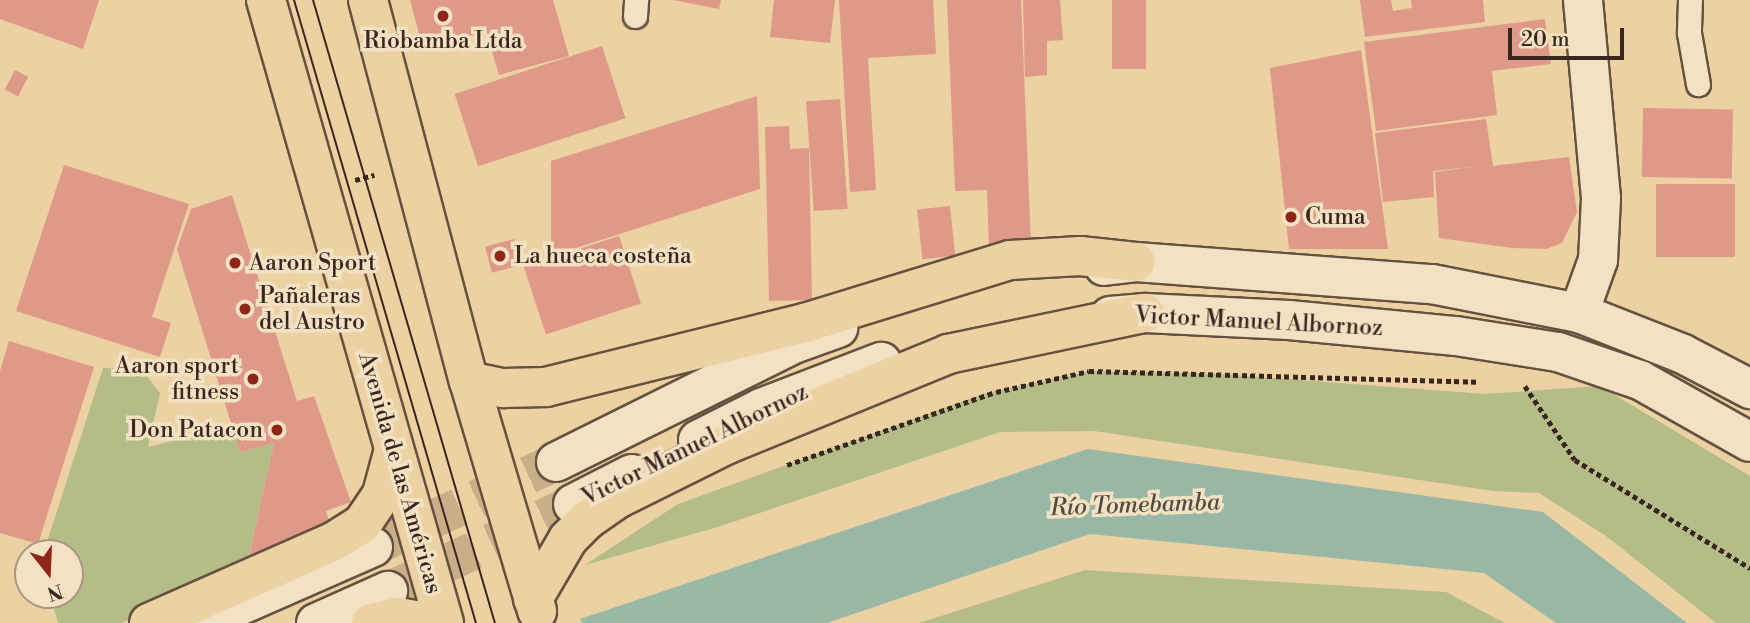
<!DOCTYPE html>
<meta charset="utf-8">
<style>
body{margin:0}
#map{position:relative;width:1750px;height:623px;overflow:hidden;background:#ecd1a2;font-family:"Libre Bodoni",serif}
div>[style]{position:absolute}
.green>*{inset:0;background:#b4bc88}
.water>*{inset:0;background:#99b7a5}
.building>*{inset:0;background:#df9988;transform-origin:0 0}
.secondary-tunnel>*{height:38px;margin-top:-19px;transform-origin:0;background:repeating-linear-gradient(90deg,#c8af88 0 38px,transparent 0 57px)}
.path>*{height:4.5px;margin-top:-2.25px;transform-origin:0;background:repeating-linear-gradient(90deg,#38261f 0 5px,transparent 0 8.5px)}
.roads{filter:drop-shadow(2px 0 #655140) drop-shadow(-2px 0 #655140) drop-shadow(0 2px #655140) drop-shadow(0 -2px #655140)}
.service>*{height:23px;margin:-11.5px;padding:0 11.5px;transform-origin:11.5px;border-radius:11.5px;background:#f3e1c3}
.minor>*{height:38px;margin:-19px;padding:0 19px;transform-origin:19px;border-radius:19px;background:#f3e1c3}
.secondary>*{height:38px;margin:-19px;padding:0 19px;transform-origin:19px;border-radius:19px;background:#f3e1c3}
.primary>*{height:38px;margin:-19px;padding:0 19px;transform-origin:19px;border-radius:19px;background:#ecd1a2}
.tram>*{height:2px;margin:-1px;padding:0 1px;transform-origin:1px;border-radius:1px;background:#38261f}
.dots>*{width:19px;height:19px;translate:-50% -50%;box-sizing:border-box;border:4px solid #f3e1c3;border-radius:50%}
span{translate:-50% -50%;white-space:nowrap;text-align:center;line-height:1.15;-webkit-text-stroke:7px #f3e1c3;paint-order:stroke}
.poi-label{font-size:23px;color:#38261f}
.left{translate:0 -50%;text-align:left}
.right{translate:-100% -50%;text-align:right}
.street-label{font-size:23px;color:#38261f}
.water-label{font-size:24px;color:#504a40;font-style:italic}
.north{position:absolute;left:14px;top:539px;width:70px;height:70px;box-sizing:border-box;background:#f3e1c3;border:2px solid #a89681;border-radius:50%;rotate:162deg;font-size:19px;font-weight:700;line-height:28px;text-align:center;color:#38261f}
.north::after{content:'';display:block;margin:auto;width:24px;height:32px;background:#8f2418;clip-path:polygon(50% 0,100% 100%,50% 72%,0 100%)}
.scale{position:absolute;left:1508px;top:28px;width:116px;height:32px;box-sizing:border-box;border:4px solid #38261f;border-top:0;padding-left:9px;font-size:21px;line-height:24px;white-space:nowrap;color:#38261f;-webkit-text-stroke:5px #f3e1c3;paint-order:stroke}
</style>
<div id="map">
<div class="green">
<i style="clip-path:polygon(103px 368px,142px 370px,160px 393px,148px 447px,232px 426px,240px 452px,274px 443px,250px 550px,257px 569px,121px 623px,58px 623px,50px 595px,70px 595px,70px 553px,66px 553px,67px 546px,47px 542px)"></i>
<i style="clip-path:polygon(1089px 371px,1220px 374px,1485px 394px,1600px 386px,1750px 476px,1750px 623px,1716px 623px,1606px 536px,1539px 493px,1493px 491px,1094px 431px,1000px 432px,721px 526px,585px 565px,678px 504px,983px 394px)"></i>
<i style="clip-path:polygon(1085px 570px,1446px 592px,1505px 623px,919px 623px)"></i>
</div>
<div class="water">
<i style="clip-path:polygon(1088px 449px,1543px 512px,1687px 623px,1556px 623px,1484px 573px,1090px 534px,827px 623px,582px 623px,580px 619px)"></i>
</div>
<div class="building">
<i style="clip-path:polygon(0 0,99px 0,83px 49px,0 19px)"></i>
<i style="clip-path:polygon(410px 0,553px 0,569px 56px,499px 75px,486px 31px,423px 49px)"></i>
<i style="clip-path:polygon(673px 0,721px 0,719px 9px)"></i>
<i style="clip-path:polygon(774px 0,835px 0,830px 43px,770px 37px)"></i>
<i style="clip-path:polygon(839px 0,933px 0,936px 54px,868px 58px,876px 190px,850px 192px)"></i>
<i style="clip-path:polygon(947px 0,1021px 0,1031px 245px,989px 247px,987px 190px,955px 191px)"></i>
<i style="clip-path:polygon(1023px 0,1060px 0,1063px 40px,1047px 41px,1047px 75px,1025px 77px)"></i>
<i style="left:1112px;top:0;width:34px;height:69px"></i>
<i style="clip-path:polygon(1360px 0,1391px 0,1393px 11px,1412px 8px,1411px 0,1483px 0,1485px 22px,1365px 37px)"></i>
<i style="clip-path:polygon(1545px 19px,1551px 64px,1492px 71px,1497px 115px,1376px 131px,1364px 42px)"></i>
<i style="left:602px;top:46px;width:76px;height:155px;rotate:72deg"></i>
<i style="clip-path:polygon(1361px 50px,1388px 249px,1289px 249px,1270px 68px)"></i>
<i style="left:15px;top:70px;width:15px;height:22px;rotate:28deg"></i>
<i style="clip-path:polygon(757px 96px,760px 189px,551px 256px,551px 161px)"></i>
<i style="left:840px;top:99px;width:110px;height:34px;rotate:86deg"></i>
<i style="left:1643px;top:108px;width:90px;height:69px;rotate:1deg"></i>
<i style="clip-path:polygon(1486px 119px,1493px 166px,1569px 157px,1577px 212px,1562px 243px,1546px 249px,1512px 248px,1439px 238px,1435px 172px,1478px 166px,1433px 171px,1434px 197px,1383px 202px,1375px 133px)"></i>
<i style="clip-path:polygon(789px 126px,790px 149px,809px 148px,812px 300px,769px 301px,765px 127px)"></i>
<i style="clip-path:polygon(64px 165px,189px 204px,152px 317px,171px 323px,160px 357px,16px 311px)"></i>
<i style="left:1656px;top:184px;width:79px;height:73px"></i>
<i style="clip-path:polygon(232px 195px,297px 401px,314px 396px,351px 502px,326px 511px,333px 535px,257px 569px,250px 551px,274px 443px,240px 452px,177px 249px,191px 209px)"></i>
<i style="left:950px;top:206px;width:50px;height:33px;rotate:84deg"></i>
<i style="left:619px;top:236px;width:71px;height:100px;rotate:72deg"></i>
<i style="left:514px;top:239px;width:27px;height:30px;rotate:75deg"></i>
<i style="clip-path:polygon(9px 341px,94px 367px,38px 544px,0 533px,0 371px)"></i>
<i style="clip-path:polygon(47px 542px,67px 546px,66px 553px,44px 553px)"></i>
</div>
<div class="secondary-tunnel">
<i style="left:373px;top:547px;width:202px;rotate:-24.9deg"></i>
<i style="left:388px;top:591px;width:204px;rotate:-25.2deg"></i>
</div>
<div class="path">
<i style="left:355px;top:180px;width:20px;rotate:-15deg"></i>
<i style="left:1525px;top:386px;width:89px;rotate:56deg"></i>
<i style="left:1575px;top:460px;width:206px;rotate:31.7deg"></i>
<i style="left:787px;top:465px;width:221px;rotate:-19.3deg"></i>
<i style="left:996px;top:392px;width:95px;rotate:-12.7deg"></i>
<i style="left:1089px;top:371px;width:388px;rotate:1.6deg"></i>
</div>
<div class="roads">
<div class="service">
<i style="left:1690px;top:0;width:33px;rotate:92deg"></i>
<i style="left:1689px;top:33px;width:52px;rotate:80deg"></i>
<i style="left:635px;top:16px;width:16px;rotate:-86deg"></i>
</div>
<div class="minor">
<i style="left:1579px;top:313px;width:56px;rotate:-70.3deg"></i>
<i style="left:1598px;top:260px;width:62px;rotate:-87.2deg"></i>
<i style="left:1601px;top:198px;width:199px;rotate:-95.2deg"></i>
</div>
<div class="secondary">
<i style="left:1104px;top:266px;width:32px;rotate:-7deg"></i>
<i style="left:1136px;top:262px;width:297px;rotate:4.3deg"></i>
<i style="left:1432px;top:284px;width:150px;rotate:11.2deg"></i>
<i style="left:1579px;top:313px;width:112px;rotate:21.5deg"></i>
<i style="left:1683px;top:354px;width:76px;rotate:27.6deg"></i>
<i style="left:1110px;top:316px;width:35px;rotate:-5deg"></i>
<i style="left:1145px;top:313px;width:144px;rotate:2.8deg"></i>
<i style="left:1289px;top:320px;width:168px;rotate:5.5deg"></i>
<i style="left:1456px;top:336px;width:103px;rotate:8.9deg"></i>
<i style="left:1558px;top:352px;width:87px;rotate:18.9deg"></i>
<i style="left:1640px;top:380px;width:126px;rotate:29.4deg"></i>
<i style="left:698px;top:440px;width:71px;rotate:-26.9deg"></i>
<i style="left:761px;top:408px;width:129px;rotate:-21deg"></i>
<i style="left:556px;top:462px;width:268px;rotate:-26.4deg"></i>
<i style="left:796px;top:343px;width:45px;rotate:-19.7deg"></i>
<i style="left:573px;top:504px;width:66px;rotate:-27deg"></i>
<i style="left:200px;top:623px;width:189px;rotate:-23.7deg"></i>
<i style="left:316px;top:623px;width:79px;rotate:-24deg"></i>
</div>
<div class="primary">
<i style="left:266px;top:0;width:648px;rotate:74.05deg"></i>
<i style="left:368px;top:0;width:394px;rotate:75.2deg"></i>
<i style="left:469px;top:381px;width:240px;rotate:73.5deg"></i>
<i style="left:469px;top:381px;width:35px;rotate:12deg"></i>
<i style="left:503px;top:388px;width:43px;rotate:-1.3deg"></i>
<i style="left:546px;top:387px;width:267px;rotate:-13.9deg"></i>
<i style="left:805px;top:323px;width:214px;rotate:-17.1deg"></i>
<i style="left:1010px;top:260px;width:70px;rotate:-3.3deg"></i>
<i style="left:1080px;top:256px;width:56px;rotate:6.1deg"></i>
<i style="left:533px;top:599px;width:69px;rotate:-59.7deg"></i>
<i style="left:568px;top:539px;width:27px;rotate:-45deg"></i>
<i style="left:587px;top:520px;width:39px;rotate:-35deg"></i>
<i style="left:619px;top:498px;width:122px;rotate:-26.4deg"></i>
<i style="left:728px;top:444px;width:238px;rotate:-22.2deg"></i>
<i style="left:948px;top:354px;width:201px;rotate:-11.8deg"></i>
<i style="left:149px;top:623px;width:201px;rotate:-23.8deg"></i>
<i style="left:333px;top:542px;width:34px;rotate:-32deg"></i>
<i style="left:362px;top:524px;width:36px;rotate:-56deg"></i>
<i style="left:382px;top:494px;width:42px;rotate:-75deg"></i>
<i style="left:371px;top:623px;width:28px;rotate:-13deg"></i>
<i style="left:398px;top:617px;width:34px;rotate:10deg"></i>
</div>
</div>
<div class="tram">
<i style="left:294px;top:0;width:649px;rotate:73.72deg"></i>
<i style="left:313px;top:0;width:649px;rotate:73.72deg"></i>
</div>
<div class="dots">
<i style="left:443px;top:16px;background:#8f2418"></i>
<i style="left:1291px;top:217px;background:#8f2418"></i>
<i style="left:500px;top:256px;background:#8f2418"></i>
<i style="left:235px;top:263px;background:#8f2418"></i>
<i style="left:245px;top:309px;background:#8f2418"></i>
<i style="left:253px;top:379px;background:#8f2418"></i>
<i style="left:277px;top:430px;background:#8f2418"></i>
</div>
<div class="poi-label">
<span style="left:443px;top:41px">Riobamba Ltda</span>
<span class="left" style="left:1305px;top:217px">Cuma</span>
<span class="left" style="left:514px;top:256px">La hueca costeña</span>
<span class="left" style="left:249px;top:263px">Aaron Sport</span>
<span class="left" style="left:259px;top:309px">Pañaleras<br>del Austro</span>
<span class="right" style="left:239px;top:379px">Aaron sport<br>fitness</span>
<span class="right" style="left:263px;top:430px">Don Patacon</span>
</div>
<div class="street-label">
<span style="left:1259px;top:322px;rotate:3deg">Victor Manuel Albornoz</span>
<span style="left:695px;top:445px;rotate:-26deg">Victor Manuel Albornoz</span>
<span style="left:400px;top:473px;rotate:74deg">Avenida de las Américas</span>
</div>
<div class="water-label">
<span style="left:1135px;top:506px;rotate:-2deg">Río Tomebamba</span>
</div>
<div class="north">N</div>
<div class="scale">20 m</div>
</div>
